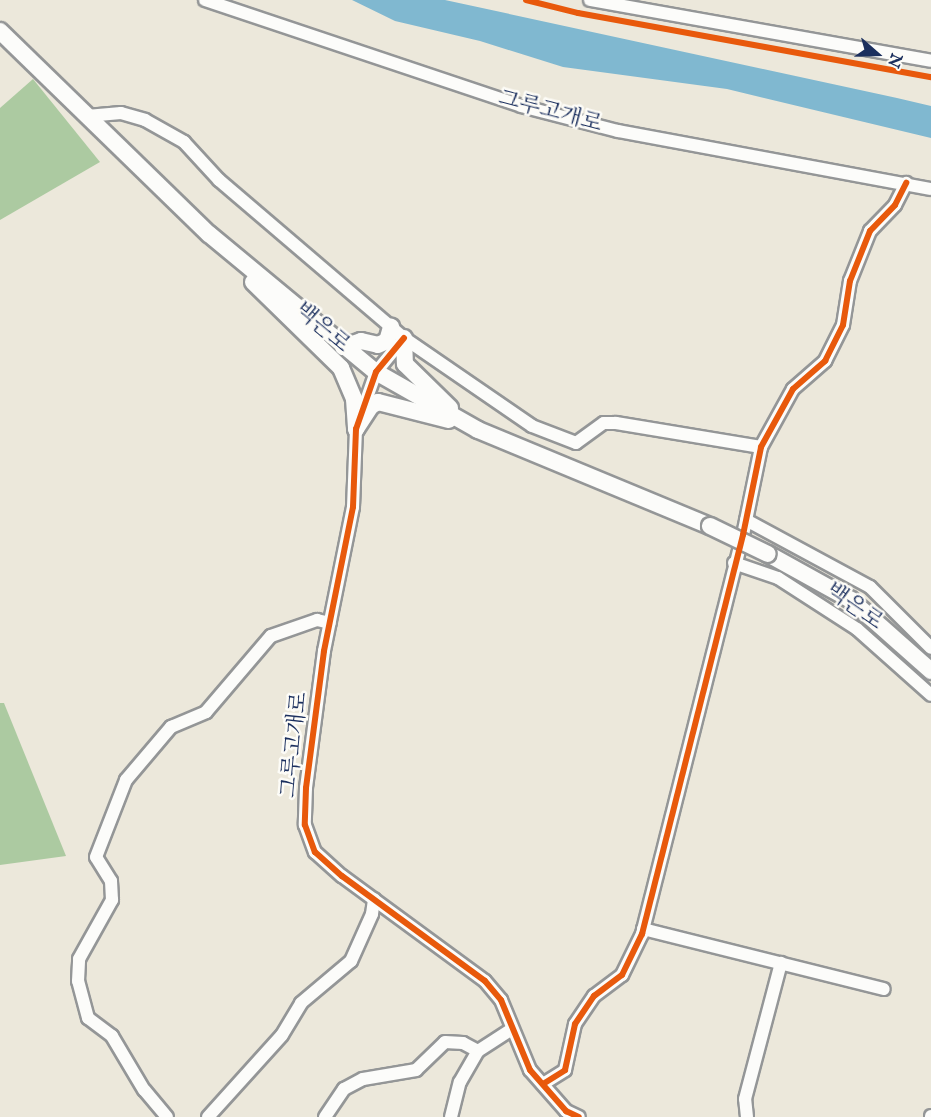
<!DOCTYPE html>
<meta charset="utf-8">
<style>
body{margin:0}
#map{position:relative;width:931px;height:1117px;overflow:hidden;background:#ece8db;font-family:"IM FELL English","Noto Serif KR",serif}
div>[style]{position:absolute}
.forest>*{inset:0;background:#accaa1}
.water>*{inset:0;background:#80b8d0}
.roads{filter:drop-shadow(2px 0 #949697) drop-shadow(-2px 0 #949697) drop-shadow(0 2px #949697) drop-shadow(0 -2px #949697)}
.minor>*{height:12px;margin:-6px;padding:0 6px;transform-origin:6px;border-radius:6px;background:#fcfcfa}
.major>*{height:16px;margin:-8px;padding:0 8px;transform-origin:8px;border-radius:8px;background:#fcfcfa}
.bridges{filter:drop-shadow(2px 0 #949697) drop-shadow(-2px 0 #949697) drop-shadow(0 2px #949697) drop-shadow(0 -2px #949697)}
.major-bridge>*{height:16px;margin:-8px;padding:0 8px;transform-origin:8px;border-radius:8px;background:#fcfcfa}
.cycleway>*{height:6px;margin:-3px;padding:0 3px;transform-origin:3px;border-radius:3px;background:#e8590c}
span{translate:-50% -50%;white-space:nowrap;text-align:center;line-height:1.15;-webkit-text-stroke:5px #fdfcf7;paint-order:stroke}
.street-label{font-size:22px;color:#1b2f5e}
.north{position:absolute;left:847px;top:24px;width:60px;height:60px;-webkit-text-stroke:4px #fdfcf7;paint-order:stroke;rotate:110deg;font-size:16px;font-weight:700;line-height:24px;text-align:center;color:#1b2f5e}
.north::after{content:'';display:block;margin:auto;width:21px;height:27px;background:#1b2f5e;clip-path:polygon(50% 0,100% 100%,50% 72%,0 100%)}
</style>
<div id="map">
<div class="forest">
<i style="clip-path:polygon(33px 79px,100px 162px,0 220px,0 108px)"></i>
<i style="clip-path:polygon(0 703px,4px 703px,66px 856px,0 865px)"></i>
</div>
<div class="water">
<i style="clip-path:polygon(352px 0,445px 0,897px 98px,931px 106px,931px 138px,727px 89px,563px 67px,480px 41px,395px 21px)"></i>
</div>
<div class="roads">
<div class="minor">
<i style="left:205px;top:0;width:333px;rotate:18.5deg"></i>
<i style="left:521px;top:106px;width:100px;rotate:14.5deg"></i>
<i style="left:618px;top:131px;width:318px;rotate:10.5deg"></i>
<i style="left:590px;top:0;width:346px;rotate:10.1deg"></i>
<i style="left:87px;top:116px;width:34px;rotate:-5deg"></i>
<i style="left:121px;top:113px;width:25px;rotate:16deg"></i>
<i style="left:145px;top:120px;width:45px;rotate:29.4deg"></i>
<i style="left:184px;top:142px;width:52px;rotate:47.4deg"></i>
<i style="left:219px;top:180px;width:243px;rotate:40.5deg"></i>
<i style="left:404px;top:338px;width:155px;rotate:34.5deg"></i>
<i style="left:532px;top:426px;width:47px;rotate:21.1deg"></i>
<i style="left:576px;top:443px;width:34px;rotate:-36deg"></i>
<i style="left:604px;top:423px;width:12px"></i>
<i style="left:616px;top:423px;width:147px;rotate:9.4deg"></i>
<i style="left:404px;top:338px;width:44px;rotate:129.5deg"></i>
<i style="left:376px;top:372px;width:60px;rotate:109.3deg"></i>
<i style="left:356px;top:429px;width:78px;rotate:92.2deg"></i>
<i style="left:353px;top:507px;width:147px;rotate:101.4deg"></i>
<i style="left:324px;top:651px;width:138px;rotate:97.5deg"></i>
<i style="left:306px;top:788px;width:37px;rotate:92deg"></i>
<i style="left:305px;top:825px;width:29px;rotate:70deg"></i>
<i style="left:315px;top:852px;width:36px;rotate:42deg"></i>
<i style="left:342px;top:876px;width:177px;rotate:36.3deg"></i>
<i style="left:485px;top:981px;width:25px;rotate:50deg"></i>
<i style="left:501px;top:1000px;width:76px;rotate:67.5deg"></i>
<i style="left:530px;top:1070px;width:55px;rotate:48.7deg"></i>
<i style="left:566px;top:1111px;width:14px;rotate:25deg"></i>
<i style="left:746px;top:520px;width:141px;rotate:28.4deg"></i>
<i style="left:870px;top:587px;width:86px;rotate:45deg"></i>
<i style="left:734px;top:563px;width:46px;rotate:18.8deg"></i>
<i style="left:778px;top:578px;width:94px;rotate:32.8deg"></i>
<i style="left:857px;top:629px;width:99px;rotate:41.7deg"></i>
<i style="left:643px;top:929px;width:248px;rotate:14deg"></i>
<i style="left:543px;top:1084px;width:26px;rotate:-32deg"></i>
<i style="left:565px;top:1070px;width:47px;rotate:-77.7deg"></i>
<i style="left:575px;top:1024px;width:34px;rotate:-56deg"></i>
<i style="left:594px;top:996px;width:35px;rotate:-37deg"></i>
<i style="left:622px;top:975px;width:46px;rotate:-64deg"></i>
<i style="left:642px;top:934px;width:412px;rotate:-75.8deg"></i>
<i style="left:743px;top:535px;width:90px;rotate:-78.4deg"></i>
<i style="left:761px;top:447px;width:66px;rotate:-61.1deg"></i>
<i style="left:793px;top:389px;width:43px;rotate:-41.2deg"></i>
<i style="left:825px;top:361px;width:40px;rotate:-63.4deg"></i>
<i style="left:843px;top:325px;width:45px;rotate:-81deg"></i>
<i style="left:850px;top:281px;width:54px;rotate:-68.2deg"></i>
<i style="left:870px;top:231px;width:36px;rotate:-46deg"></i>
<i style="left:895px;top:205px;width:25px;rotate:-63deg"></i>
<i style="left:167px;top:1117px;width:35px;rotate:-130deg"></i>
<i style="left:144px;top:1090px;width:63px;rotate:-120.7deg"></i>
<i style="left:112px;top:1036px;width:30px;rotate:-143deg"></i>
<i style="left:88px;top:1018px;width:38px;rotate:-105deg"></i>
<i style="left:78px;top:981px;width:22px;rotate:-87deg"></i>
<i style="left:79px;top:959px;width:68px;rotate:-60.8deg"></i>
<i style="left:112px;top:900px;width:19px;rotate:-93deg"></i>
<i style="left:111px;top:881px;width:28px;rotate:-122deg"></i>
<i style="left:96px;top:857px;width:83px;rotate:-68.7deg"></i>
<i style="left:126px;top:780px;width:70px;rotate:-49.7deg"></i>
<i style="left:171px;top:727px;width:38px;rotate:-23deg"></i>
<i style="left:206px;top:712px;width:100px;rotate:-49.5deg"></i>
<i style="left:271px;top:636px;width:49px;rotate:-19.2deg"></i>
<i style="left:317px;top:620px;width:13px;rotate:13deg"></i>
<i style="left:208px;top:1117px;width:110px;rotate:-47.9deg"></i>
<i style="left:282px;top:1035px;width:37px;rotate:-59deg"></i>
<i style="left:301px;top:1003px;width:65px;rotate:-40deg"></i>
<i style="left:351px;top:961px;width:51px;rotate:-65.9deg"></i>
<i style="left:372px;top:914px;width:15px;rotate:-82deg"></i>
<i style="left:325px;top:1117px;width:34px;rotate:-56deg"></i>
<i style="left:344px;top:1089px;width:21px;rotate:-28deg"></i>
<i style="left:363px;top:1079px;width:54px;rotate:-9.6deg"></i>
<i style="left:416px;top:1070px;width:40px;rotate:-44deg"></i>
<i style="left:445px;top:1042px;width:18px;rotate:3deg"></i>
<i style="left:463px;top:1043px;width:17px;rotate:28deg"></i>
<i style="left:451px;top:1117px;width:36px;rotate:-76deg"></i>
<i style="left:460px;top:1082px;width:36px;rotate:-60deg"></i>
<i style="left:478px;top:1051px;width:40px;rotate:-32.9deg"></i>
<i style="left:747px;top:1117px;width:18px;rotate:-96deg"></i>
<i style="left:745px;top:1099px;width:141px;rotate:-75.2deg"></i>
<i style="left:931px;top:1117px;width:1px;rotate:-90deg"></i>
</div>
<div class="major">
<i style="left:0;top:31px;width:291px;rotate:44.2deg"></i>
<i style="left:209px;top:234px;width:217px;rotate:39.6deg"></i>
<i style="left:376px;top:372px;width:117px;rotate:29.6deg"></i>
<i style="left:478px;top:430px;width:251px;rotate:22.5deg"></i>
<i style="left:253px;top:282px;width:123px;rotate:44.3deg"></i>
<i style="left:341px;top:368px;width:34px;rotate:67deg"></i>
<i style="left:354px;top:399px;width:30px;rotate:86deg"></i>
<i style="left:404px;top:338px;width:26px;rotate:88deg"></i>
<i style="left:405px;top:364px;width:63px;rotate:44.4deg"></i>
<i style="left:343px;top:347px;width:19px;rotate:-18deg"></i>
<i style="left:361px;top:341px;width:17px;rotate:13deg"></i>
<i style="left:378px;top:345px;width:10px;rotate:-24deg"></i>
<i style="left:387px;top:341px;width:15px;rotate:-74deg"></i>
<i style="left:356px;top:429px;width:27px;rotate:-57deg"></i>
<i style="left:371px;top:406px;width:8px;rotate:-30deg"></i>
<i style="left:378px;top:402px;width:73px;rotate:14.2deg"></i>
<i style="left:768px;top:554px;width:95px;rotate:29deg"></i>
<i style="left:851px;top:600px;width:107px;rotate:41.6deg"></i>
</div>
</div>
<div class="bridges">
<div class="major-bridge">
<i style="left:710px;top:526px;width:64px;rotate:25.8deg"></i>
</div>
</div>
<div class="cycleway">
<i style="left:526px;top:0;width:54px;rotate:14deg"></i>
<i style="left:578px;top:13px;width:359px;rotate:10.3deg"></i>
<i style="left:404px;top:338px;width:44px;rotate:129.5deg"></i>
<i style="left:376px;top:372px;width:60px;rotate:109.3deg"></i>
<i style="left:356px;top:429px;width:78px;rotate:92.2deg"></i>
<i style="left:353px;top:507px;width:147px;rotate:101.4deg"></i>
<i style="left:324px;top:651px;width:138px;rotate:97.5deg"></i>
<i style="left:306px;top:788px;width:37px;rotate:92deg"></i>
<i style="left:305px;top:825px;width:29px;rotate:70deg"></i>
<i style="left:315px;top:852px;width:36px;rotate:42deg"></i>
<i style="left:342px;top:876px;width:177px;rotate:36.3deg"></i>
<i style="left:485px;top:981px;width:25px;rotate:50deg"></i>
<i style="left:501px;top:1000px;width:76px;rotate:67.5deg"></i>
<i style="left:530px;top:1070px;width:55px;rotate:48.7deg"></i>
<i style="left:566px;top:1111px;width:14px;rotate:25deg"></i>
<i style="left:543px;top:1084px;width:26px;rotate:-32deg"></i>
<i style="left:565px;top:1070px;width:47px;rotate:-77.7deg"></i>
<i style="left:575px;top:1024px;width:34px;rotate:-56deg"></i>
<i style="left:594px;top:996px;width:35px;rotate:-37deg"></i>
<i style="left:622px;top:975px;width:46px;rotate:-64deg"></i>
<i style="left:642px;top:934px;width:412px;rotate:-75.8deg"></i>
<i style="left:743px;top:535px;width:90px;rotate:-78.4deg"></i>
<i style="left:761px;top:447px;width:66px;rotate:-61.1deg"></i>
<i style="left:793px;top:389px;width:43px;rotate:-41.2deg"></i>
<i style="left:825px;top:361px;width:40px;rotate:-63.4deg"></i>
<i style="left:843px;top:325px;width:45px;rotate:-81deg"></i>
<i style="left:850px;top:281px;width:54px;rotate:-68.2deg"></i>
<i style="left:870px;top:231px;width:36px;rotate:-46deg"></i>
<i style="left:895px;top:205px;width:25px;rotate:-63deg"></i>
</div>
<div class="street-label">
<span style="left:550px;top:112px;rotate:15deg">그루고개로</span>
<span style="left:322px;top:328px;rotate:40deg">백은로</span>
<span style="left:854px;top:607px;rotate:35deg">백은로</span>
<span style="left:295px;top:745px;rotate:-84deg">그루고개로</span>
</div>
<div class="north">N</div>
</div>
